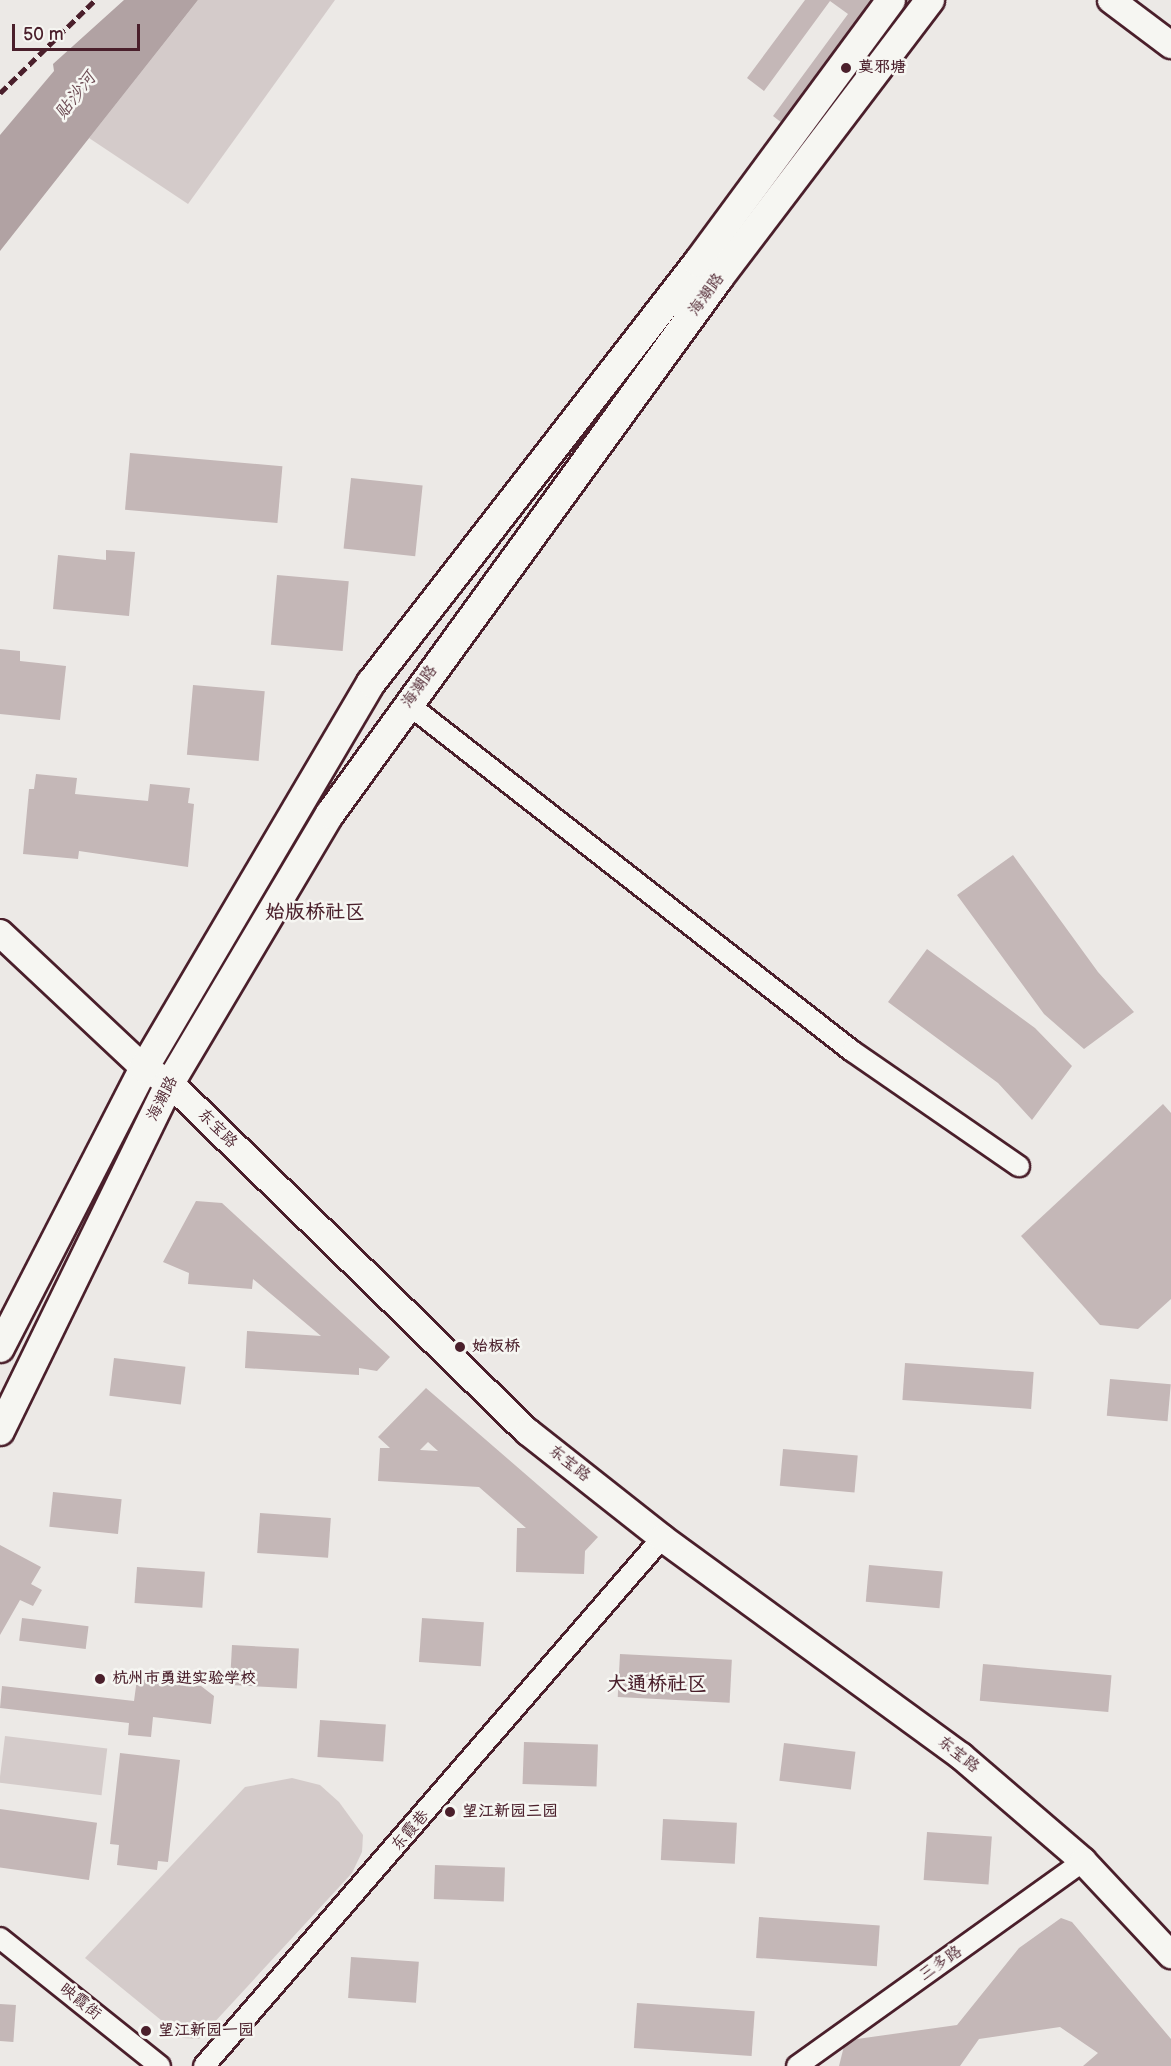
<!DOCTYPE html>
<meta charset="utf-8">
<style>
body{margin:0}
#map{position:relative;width:1171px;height:2066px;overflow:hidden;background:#ece9e6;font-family:"Balsamiq Sans","LXGW WenKai TC",sans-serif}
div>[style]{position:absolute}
.green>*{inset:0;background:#d4cbca;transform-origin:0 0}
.water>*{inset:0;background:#b1a2a3}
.building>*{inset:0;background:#c4b7b7;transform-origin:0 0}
.roads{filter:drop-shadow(2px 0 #4a1f2b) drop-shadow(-2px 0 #4a1f2b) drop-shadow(0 2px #4a1f2b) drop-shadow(0 -2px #4a1f2b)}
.minor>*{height:20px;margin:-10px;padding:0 10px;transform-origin:10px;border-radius:10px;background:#f6f6f2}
.tertiary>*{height:26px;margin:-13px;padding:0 13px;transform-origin:13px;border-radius:13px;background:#f6f6f2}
.secondary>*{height:28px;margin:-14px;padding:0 14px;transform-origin:14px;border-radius:14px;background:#f6f6f2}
.rail>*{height:4.5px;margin-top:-2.25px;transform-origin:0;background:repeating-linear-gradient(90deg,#4a1f2b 0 9px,transparent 0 13.5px)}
.dots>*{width:16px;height:16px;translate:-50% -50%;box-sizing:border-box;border:3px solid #f6f6f2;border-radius:50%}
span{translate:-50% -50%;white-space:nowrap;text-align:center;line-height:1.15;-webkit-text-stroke:5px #f6f6f2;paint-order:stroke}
.poi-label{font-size:16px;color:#4a1f2b;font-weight:700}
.left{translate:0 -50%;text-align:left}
.street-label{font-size:16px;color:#4a1f2b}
.water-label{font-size:18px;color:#6e4d55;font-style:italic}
.quarter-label{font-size:20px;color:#4a1f2b;font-weight:700}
.scale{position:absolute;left:12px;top:24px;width:128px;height:27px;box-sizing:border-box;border:3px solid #4a1f2b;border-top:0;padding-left:8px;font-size:18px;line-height:21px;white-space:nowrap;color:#4a1f2b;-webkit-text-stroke:4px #f6f6f2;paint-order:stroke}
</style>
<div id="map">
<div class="green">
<i style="clip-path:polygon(198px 0,335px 0,188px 204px,89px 138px)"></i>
<i style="left:5px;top:1736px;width:103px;height:47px;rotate:7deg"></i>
<i style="clip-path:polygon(292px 1778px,320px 1785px,339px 1802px,363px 1835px,362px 1852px,352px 1873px,199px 2039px,183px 2038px,85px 1958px,245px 1787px)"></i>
</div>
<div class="water">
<i style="clip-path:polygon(124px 0,198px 0,0 251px,0 135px,54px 71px,53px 64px)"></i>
</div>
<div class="building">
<i style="clip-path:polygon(805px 0,939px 0,910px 38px,917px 42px,822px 154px,773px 116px,848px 14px,830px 1px,764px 91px,747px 78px)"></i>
<i style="left:130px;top:453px;width:153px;height:57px;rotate:5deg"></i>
<i style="left:351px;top:478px;width:72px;height:71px;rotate:6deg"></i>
<i style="clip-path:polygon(106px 550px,135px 552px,129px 616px,53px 609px,58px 555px,106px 560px)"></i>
<i style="left:277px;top:575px;width:72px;height:70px;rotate:5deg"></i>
<i style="clip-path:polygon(0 649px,20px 651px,20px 661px,66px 666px,60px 720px,0 714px)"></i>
<i style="left:193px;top:685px;width:72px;height:70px;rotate:5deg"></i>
<i style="clip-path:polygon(36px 774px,77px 778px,75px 794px,148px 801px,150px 784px,190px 788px,188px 803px,194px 804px,188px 867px,79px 851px,78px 859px,23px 854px,29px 789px,34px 789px)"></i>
<i style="clip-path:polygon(1013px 855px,1098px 972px,1134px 1012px,1084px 1049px,1044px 1014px,957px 895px)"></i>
<i style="clip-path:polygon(927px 949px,1035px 1028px,1072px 1066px,1032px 1120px,998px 1083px,888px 1002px)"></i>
<i style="clip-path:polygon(1163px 1104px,1171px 1113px,1171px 1299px,1138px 1329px,1100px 1325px,1021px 1236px)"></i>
<i style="clip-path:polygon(196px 1201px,222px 1203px,390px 1357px,377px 1371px,359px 1368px,359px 1375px,245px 1368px,247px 1331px,321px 1336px,253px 1279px,252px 1289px,188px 1284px,189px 1273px,163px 1262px)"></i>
<i style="left:114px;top:1358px;width:72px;height:38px;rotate:7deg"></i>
<i style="left:905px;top:1363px;width:129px;height:37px;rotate:4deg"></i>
<i style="left:1110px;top:1379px;width:61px;height:37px;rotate:5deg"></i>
<i style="clip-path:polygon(evenodd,426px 1388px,598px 1537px,585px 1551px,584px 1574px,516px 1572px,517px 1528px,526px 1528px,479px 1487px,378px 1481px,380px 1448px,390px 1448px,378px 1437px,426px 1388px,428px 1442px,438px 1451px,420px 1450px,428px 1442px)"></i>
<i style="left:783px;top:1449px;width:75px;height:37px;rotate:5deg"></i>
<i style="left:53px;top:1492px;width:69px;height:35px;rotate:6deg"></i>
<i style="left:260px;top:1513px;width:71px;height:40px;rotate:4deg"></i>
<i style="clip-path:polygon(0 1545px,41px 1567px,31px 1584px,42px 1590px,33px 1606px,20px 1600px,0 1635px)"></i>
<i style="left:869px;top:1565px;width:74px;height:37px;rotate:5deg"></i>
<i style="left:137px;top:1567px;width:68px;height:36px;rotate:4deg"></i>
<i style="left:22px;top:1618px;width:67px;height:23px;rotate:7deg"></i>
<i style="left:422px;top:1618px;width:62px;height:44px;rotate:4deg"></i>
<i style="left:232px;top:1645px;width:67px;height:40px;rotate:3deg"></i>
<i style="left:620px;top:1654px;width:112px;height:43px;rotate:3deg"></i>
<i style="left:983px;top:1664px;width:129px;height:37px;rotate:5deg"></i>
<i style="clip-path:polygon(137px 1679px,201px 1686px,214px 1696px,211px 1724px,153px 1717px,151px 1737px,128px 1735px,129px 1723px,0 1708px,2px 1686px,134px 1701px)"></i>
<i style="left:320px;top:1720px;width:66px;height:37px;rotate:4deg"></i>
<i style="left:524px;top:1742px;width:74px;height:42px;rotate:2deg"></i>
<i style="left:784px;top:1743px;width:72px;height:38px;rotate:7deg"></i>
<i style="clip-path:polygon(120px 1753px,180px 1760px,168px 1862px,158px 1861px,157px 1870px,117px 1865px,119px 1845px,110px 1844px)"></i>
<i style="left:0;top:1809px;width:98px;height:58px;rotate:8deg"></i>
<i style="left:663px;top:1819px;width:74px;height:41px;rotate:3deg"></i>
<i style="left:927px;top:1832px;width:65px;height:48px;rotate:4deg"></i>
<i style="left:435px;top:1865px;width:70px;height:34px;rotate:2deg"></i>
<i style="left:759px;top:1917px;width:121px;height:41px;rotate:4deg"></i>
<i style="clip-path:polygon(1061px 1918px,1072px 1922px,1171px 2039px,1171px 2066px,1083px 2066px,1098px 2053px,1060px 2027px,979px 2039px,960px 2066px,839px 2066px,844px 2046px,857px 2039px,957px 2025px,1019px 1948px)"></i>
<i style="left:351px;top:1957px;width:68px;height:41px;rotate:4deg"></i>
<i style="left:637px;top:2003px;width:118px;height:45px;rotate:4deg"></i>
<i style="left:0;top:2004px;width:16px;height:37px;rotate:4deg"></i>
</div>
<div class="roads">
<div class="minor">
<i style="left:408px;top:704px;width:564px;rotate:38.01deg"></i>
<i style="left:852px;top:1051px;width:203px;rotate:34.6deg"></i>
<i style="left:0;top:1938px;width:205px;rotate:38.7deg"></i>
<i style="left:204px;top:2066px;width:699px;rotate:-49.06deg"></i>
<i style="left:797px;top:2066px;width:352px;rotate:-35.6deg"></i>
</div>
<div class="tertiary">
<i style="left:1111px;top:0;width:75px;rotate:36.9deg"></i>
<i style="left:0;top:933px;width:197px;rotate:43.2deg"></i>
<i style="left:144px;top:1068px;width:30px;rotate:30deg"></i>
<i style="left:170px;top:1083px;width:500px;rotate:44.3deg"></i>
<i style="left:528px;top:1432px;width:171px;rotate:38.3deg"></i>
<i style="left:662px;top:1538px;width:370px;rotate:36.1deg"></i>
<i style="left:961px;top:1756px;width:161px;rotate:40.7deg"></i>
<i style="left:1083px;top:1861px;width:129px;rotate:46.9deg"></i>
</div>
<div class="secondary">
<i style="left:0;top:1348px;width:315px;rotate:-62.8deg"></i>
<i style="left:144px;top:1068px;width:447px;rotate:-59.5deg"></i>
<i style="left:371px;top:683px;width:533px;rotate:-52.16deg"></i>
<i style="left:698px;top:262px;width:325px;rotate:-53.6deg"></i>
<i style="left:0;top:1431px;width:387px;rotate:-64deg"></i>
<i style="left:170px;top:1083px;width:313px;rotate:-59.3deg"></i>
<i style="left:330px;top:814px;width:662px;rotate:-54.03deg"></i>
<i style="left:719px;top:278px;width:349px;rotate:-52.8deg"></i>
</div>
</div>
<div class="rail">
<i style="left:0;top:93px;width:133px;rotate:-44.4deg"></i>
</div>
<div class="dots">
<i style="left:846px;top:68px;background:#4a1f2b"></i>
<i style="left:460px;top:1347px;background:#4a1f2b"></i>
<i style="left:100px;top:1679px;background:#4a1f2b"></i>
<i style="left:450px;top:1812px;background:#4a1f2b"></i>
<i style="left:146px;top:2031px;background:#4a1f2b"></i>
</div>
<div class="poi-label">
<span class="left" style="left:858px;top:68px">莫邪塘</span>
<span class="left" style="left:472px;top:1347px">始板桥</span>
<span class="left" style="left:112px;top:1679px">杭州市勇进实验学校</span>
<span class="left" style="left:462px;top:1812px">望江新园三园</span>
<span class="left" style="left:158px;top:2031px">望江新园一园</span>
</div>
<div class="street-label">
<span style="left:707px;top:295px;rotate:-54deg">海潮路</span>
<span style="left:420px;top:687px;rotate:-54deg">海潮路</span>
<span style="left:163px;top:1099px;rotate:-63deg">海潮路</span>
<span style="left:217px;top:1129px;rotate:45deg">东宝路</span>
<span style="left:569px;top:1464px;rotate:38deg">东宝路</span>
<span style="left:958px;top:1755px;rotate:38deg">东宝路</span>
<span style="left:411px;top:1831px;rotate:-49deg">东霞巷</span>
<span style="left:941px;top:1964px;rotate:-35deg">三多路</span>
<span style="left:80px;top:2002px;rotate:39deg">映霞街</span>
</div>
<div class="water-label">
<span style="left:76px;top:96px;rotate:-52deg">贴沙河</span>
</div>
<div class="quarter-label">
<span style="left:315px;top:912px">始版桥社区</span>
<span style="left:657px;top:1684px">大通桥社区</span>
</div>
<div class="scale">50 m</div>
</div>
